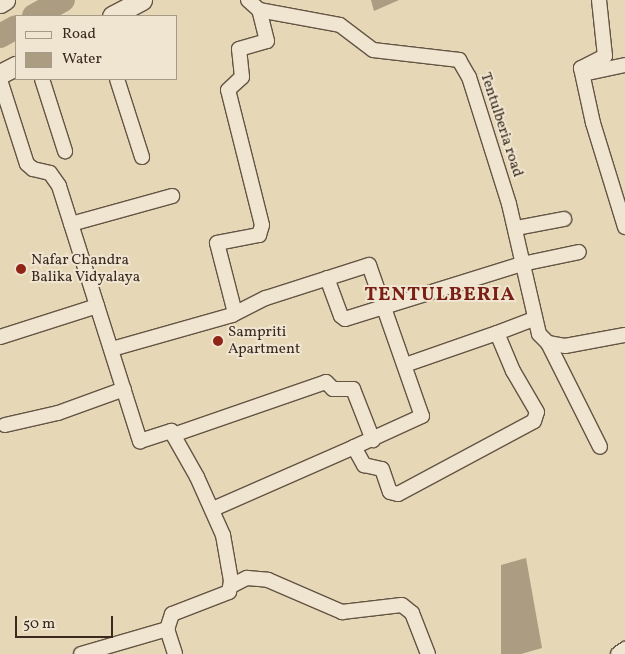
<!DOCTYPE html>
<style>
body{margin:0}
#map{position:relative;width:625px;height:654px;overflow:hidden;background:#e6d7b6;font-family:Vollkorn,serif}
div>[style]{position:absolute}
.water>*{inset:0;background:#ab9c82}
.river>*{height:24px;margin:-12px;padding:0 12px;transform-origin:12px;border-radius:12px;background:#ab9c82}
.roads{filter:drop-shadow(1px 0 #645444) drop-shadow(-1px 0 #645444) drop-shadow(0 1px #645444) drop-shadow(0 -1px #645444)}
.street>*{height:14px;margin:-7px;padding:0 7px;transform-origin:7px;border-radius:7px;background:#efe5d0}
.secondary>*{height:19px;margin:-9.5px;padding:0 9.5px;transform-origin:9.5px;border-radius:9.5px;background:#efe5d0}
.dots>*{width:14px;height:14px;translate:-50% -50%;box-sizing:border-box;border:2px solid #efe5d0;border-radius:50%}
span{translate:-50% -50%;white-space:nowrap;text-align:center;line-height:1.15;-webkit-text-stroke:4px #efe5d0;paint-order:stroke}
.street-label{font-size:15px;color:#39291e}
.poi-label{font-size:15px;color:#39291e}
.left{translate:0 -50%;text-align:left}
.district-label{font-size:20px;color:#7a1f14;font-weight:700;letter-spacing:1px}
.legend{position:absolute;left:15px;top:15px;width:162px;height:65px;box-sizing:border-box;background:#efe5d0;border:1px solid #a69a89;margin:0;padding:6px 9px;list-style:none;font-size:15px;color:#39291e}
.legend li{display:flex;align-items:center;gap:10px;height:25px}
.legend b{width:25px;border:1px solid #a69a89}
.scale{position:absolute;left:15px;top:616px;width:98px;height:22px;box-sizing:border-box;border:2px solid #39291e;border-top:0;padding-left:6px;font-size:15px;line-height:18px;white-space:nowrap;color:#39291e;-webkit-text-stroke:4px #efe5d0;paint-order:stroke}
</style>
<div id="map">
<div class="water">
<i style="clip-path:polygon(371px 0,399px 0,374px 11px)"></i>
<i style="clip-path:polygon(526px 558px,542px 648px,521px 654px,501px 654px,501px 565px)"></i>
</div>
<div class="river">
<i style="left:34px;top:16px;width:33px;rotate:-29deg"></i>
<i style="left:0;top:36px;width:18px;rotate:-29deg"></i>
</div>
<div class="roads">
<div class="street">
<i style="left:248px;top:0;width:15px;rotate:42deg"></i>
<i style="left:259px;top:10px;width:82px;rotate:10.5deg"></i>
<i style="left:340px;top:25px;width:41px;rotate:37.1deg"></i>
<i style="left:373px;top:50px;width:87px;rotate:6.6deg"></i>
<i style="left:459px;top:60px;width:20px;rotate:60deg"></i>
<i style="left:469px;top:77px;width:133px;rotate:72.5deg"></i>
<i style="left:509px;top:204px;width:133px;rotate:77deg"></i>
<i style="left:539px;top:334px;width:13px;rotate:45deg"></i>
<i style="left:548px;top:343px;width:17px;rotate:10deg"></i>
<i style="left:565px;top:346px;width:61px;rotate:-10.4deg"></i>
<i style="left:599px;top:0;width:56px;rotate:83.9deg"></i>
<i style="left:605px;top:56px;width:27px;rotate:153deg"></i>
<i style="left:581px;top:68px;width:56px;rotate:77.7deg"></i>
<i style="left:593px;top:123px;width:109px;rotate:72.9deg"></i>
<i style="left:583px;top:74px;width:43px;rotate:-12.1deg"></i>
<i style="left:42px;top:79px;width:76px;rotate:72.3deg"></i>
<i style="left:117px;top:79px;width:82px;rotate:72.2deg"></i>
<i style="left:0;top:80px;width:88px;rotate:72.2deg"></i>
<i style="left:27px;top:164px;width:8px;rotate:40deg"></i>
<i style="left:33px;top:169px;width:17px;rotate:13deg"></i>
<i style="left:50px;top:173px;width:16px;rotate:55deg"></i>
<i style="left:59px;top:186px;width:268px;rotate:72.4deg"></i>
<i style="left:140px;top:441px;width:33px;rotate:-18deg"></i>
<i style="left:171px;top:431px;width:53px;rotate:60.5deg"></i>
<i style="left:197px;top:477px;width:64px;rotate:65.9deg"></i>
<i style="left:223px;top:535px;width:47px;rotate:80.1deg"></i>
<i style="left:231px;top:581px;width:11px;rotate:100deg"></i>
<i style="left:229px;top:592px;width:61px;rotate:158.9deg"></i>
<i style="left:172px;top:614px;width:16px;rotate:108deg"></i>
<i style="left:167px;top:629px;width:26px;rotate:72deg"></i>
<i style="left:71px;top:224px;width:105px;rotate:-15.5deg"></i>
<i style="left:516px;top:228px;width:49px;rotate:-10.6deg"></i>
<i style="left:327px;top:278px;width:40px;rotate:69.8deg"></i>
<i style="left:341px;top:316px;width:5px;rotate:37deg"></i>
<i style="left:345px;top:319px;width:185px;rotate:-17.3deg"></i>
<i style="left:522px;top:264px;width:58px;rotate:-11.9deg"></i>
<i style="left:235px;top:313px;width:72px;rotate:-104.4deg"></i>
<i style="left:217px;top:243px;width:43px;rotate:-10.8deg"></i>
<i style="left:259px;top:235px;width:10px;rotate:-73deg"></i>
<i style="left:262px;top:225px;width:139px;rotate:-104.1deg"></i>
<i style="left:228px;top:90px;width:19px;rotate:-43deg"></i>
<i style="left:242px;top:77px;width:28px;rotate:-96deg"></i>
<i style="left:239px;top:49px;width:29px;rotate:-16deg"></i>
<i style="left:267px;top:41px;width:32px;rotate:-104deg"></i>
<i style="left:0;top:337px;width:102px;rotate:-17.7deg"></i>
<i style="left:548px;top:343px;width:116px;rotate:63.4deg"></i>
<i style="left:112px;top:349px;width:125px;rotate:-15.8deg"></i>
<i style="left:232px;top:315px;width:38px;rotate:-27deg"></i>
<i style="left:266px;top:298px;width:108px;rotate:-17.8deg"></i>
<i style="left:369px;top:265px;width:160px;rotate:70.7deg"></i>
<i style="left:422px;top:416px;width:75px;rotate:155.5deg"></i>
<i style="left:405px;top:365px;width:97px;rotate:-19.2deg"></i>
<i style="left:5px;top:425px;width:54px;rotate:-12.8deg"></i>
<i style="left:58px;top:413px;width:70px;rotate:-20deg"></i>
<i style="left:173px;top:435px;width:162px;rotate:-19.1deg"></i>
<i style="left:326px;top:382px;width:10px;rotate:45deg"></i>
<i style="left:333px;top:389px;width:20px"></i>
<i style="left:353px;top:389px;width:55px;rotate:68.6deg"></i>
<i style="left:213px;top:509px;width:154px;rotate:-23.7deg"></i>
<i style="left:354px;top:447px;width:21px;rotate:61deg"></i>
<i style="left:364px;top:465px;width:18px;rotate:13deg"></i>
<i style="left:382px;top:469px;width:24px;rotate:71deg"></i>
<i style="left:390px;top:492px;width:8px;rotate:14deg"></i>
<i style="left:398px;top:494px;width:154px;rotate:-28.2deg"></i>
<i style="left:534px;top:421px;width:9px;rotate:-72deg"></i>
<i style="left:537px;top:412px;width:48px;rotate:-120.3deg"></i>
<i style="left:513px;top:371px;width:41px;rotate:-112.8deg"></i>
<i style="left:497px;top:333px;width:40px;rotate:-21deg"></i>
<i style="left:231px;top:586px;width:18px;rotate:-27deg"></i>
<i style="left:247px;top:578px;width:21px;rotate:5deg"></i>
<i style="left:268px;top:580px;width:81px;rotate:23.4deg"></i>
<i style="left:342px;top:612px;width:60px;rotate:-6.7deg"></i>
<i style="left:402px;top:605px;width:13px;rotate:39deg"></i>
<i style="left:412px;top:613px;width:44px;rotate:68.7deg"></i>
<i style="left:81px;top:654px;width:90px;rotate:-16.2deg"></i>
<i style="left:618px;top:654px;width:9px;rotate:-36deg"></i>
</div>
<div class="secondary">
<i style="left:0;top:3px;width:6px;rotate:-31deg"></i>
<i style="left:112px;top:16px;width:34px;rotate:-28deg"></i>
<i style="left:0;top:74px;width:18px;rotate:-27deg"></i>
</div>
</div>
<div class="dots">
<i style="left:21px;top:269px;background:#8f2418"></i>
<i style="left:218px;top:341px;background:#8f2418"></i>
</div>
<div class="street-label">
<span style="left:501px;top:125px;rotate:72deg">Tentulberia road</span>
</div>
<div class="poi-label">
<span class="left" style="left:31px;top:269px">Nafar Chandra<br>Balika Vidyalaya</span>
<span class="left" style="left:228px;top:341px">Sampriti<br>Apartment</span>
</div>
<div class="district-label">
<span style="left:440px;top:295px">TENTULBERIA</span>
</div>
<ul class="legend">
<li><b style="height:6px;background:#efe5d0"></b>Road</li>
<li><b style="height:14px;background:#ab9c82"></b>Water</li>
</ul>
<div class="scale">50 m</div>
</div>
